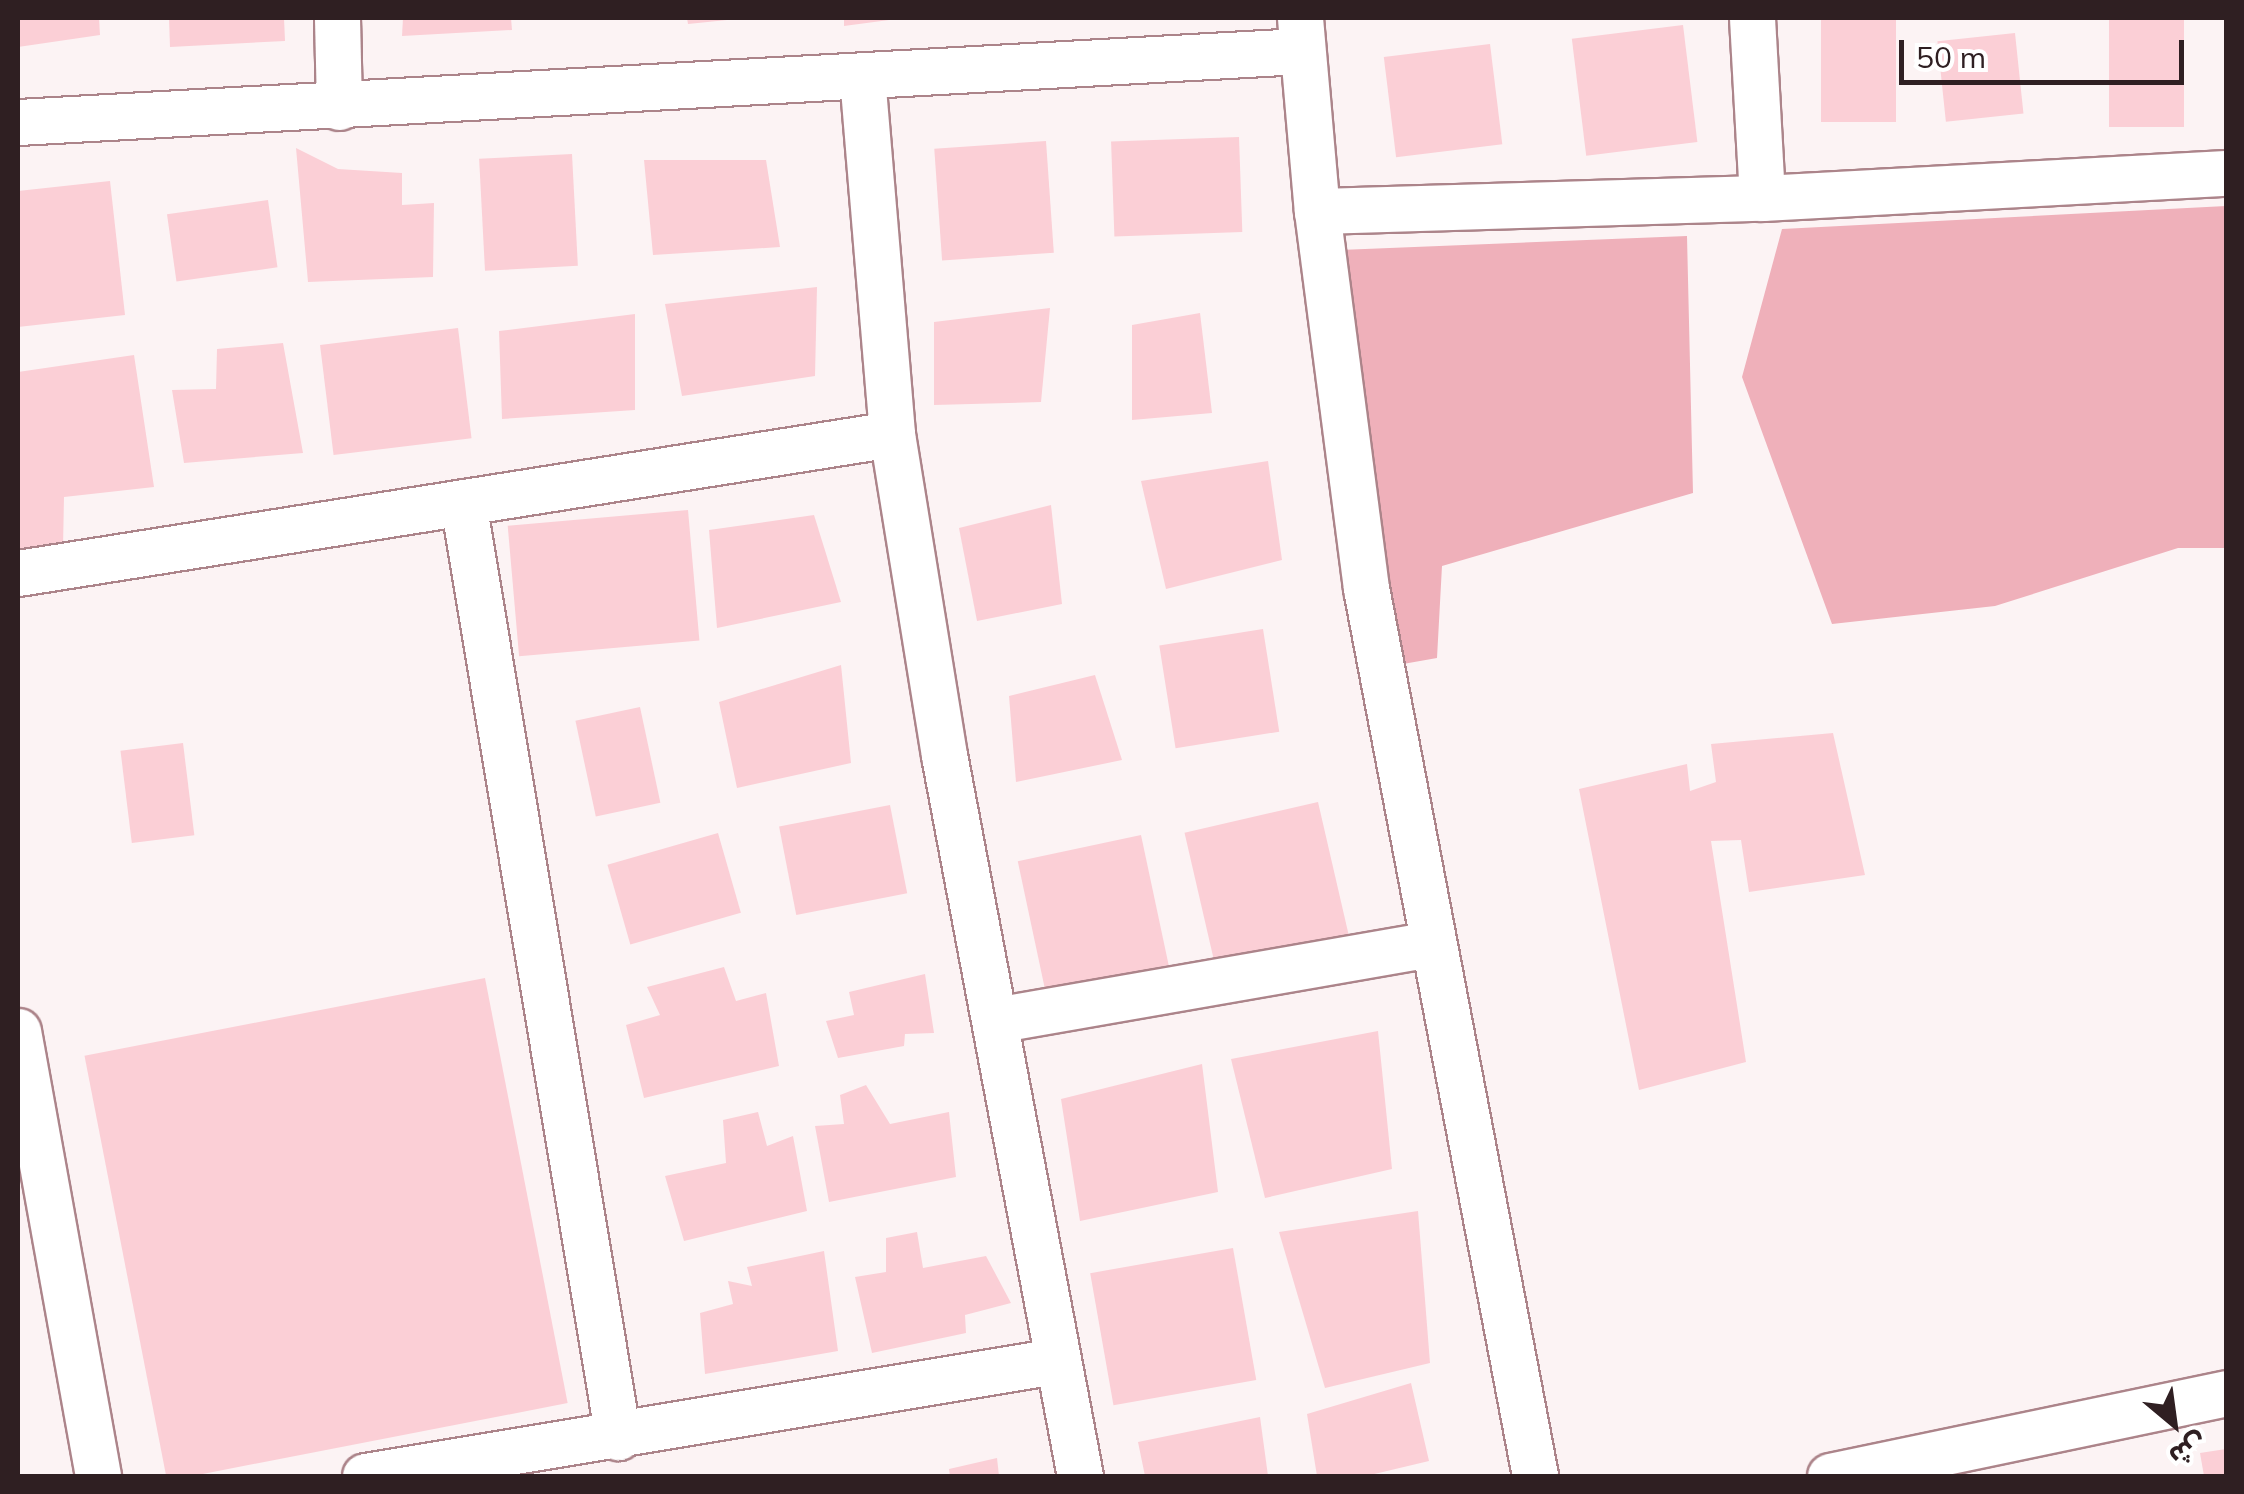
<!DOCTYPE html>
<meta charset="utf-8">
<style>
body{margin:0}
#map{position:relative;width:2244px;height:1494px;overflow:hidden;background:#fcf3f4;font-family:Mulish,"Noto Sans Arabic",sans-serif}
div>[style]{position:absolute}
.green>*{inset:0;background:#efb0ba}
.building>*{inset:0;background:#fbcfd6;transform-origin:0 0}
.roads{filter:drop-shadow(2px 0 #ac848a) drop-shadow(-2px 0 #ac848a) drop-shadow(0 2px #ac848a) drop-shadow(0 -2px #ac848a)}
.street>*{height:45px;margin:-22.5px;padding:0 22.5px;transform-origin:22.5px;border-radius:22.5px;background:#fff}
span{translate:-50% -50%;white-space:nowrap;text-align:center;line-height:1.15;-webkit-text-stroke:8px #fff;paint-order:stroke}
.frame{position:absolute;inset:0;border:20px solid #2f1f22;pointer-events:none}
.north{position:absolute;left:2124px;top:1374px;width:100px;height:100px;-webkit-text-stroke:8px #fff;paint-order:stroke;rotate:151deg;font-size:28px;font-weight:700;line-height:40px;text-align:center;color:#2f1f22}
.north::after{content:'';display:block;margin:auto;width:35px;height:45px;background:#2f1f22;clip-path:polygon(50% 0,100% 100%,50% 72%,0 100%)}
.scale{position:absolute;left:1899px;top:40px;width:285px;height:45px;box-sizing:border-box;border:5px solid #2f1f22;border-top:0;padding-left:12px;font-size:30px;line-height:35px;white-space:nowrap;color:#2f1f22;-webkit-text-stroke:8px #fff;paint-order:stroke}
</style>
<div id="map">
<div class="green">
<i style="clip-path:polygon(2226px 206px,2226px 548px,2178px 548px,1995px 606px,1832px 624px,1742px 377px,1782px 229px)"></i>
<i style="clip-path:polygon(1687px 236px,1693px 493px,1442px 566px,1437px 658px,1386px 667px,1340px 250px)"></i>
</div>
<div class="building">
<i style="clip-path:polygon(18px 18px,99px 18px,100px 35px,18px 47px)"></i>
<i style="clip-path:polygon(169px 18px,284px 18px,285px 41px,170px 47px)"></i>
<i style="clip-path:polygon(403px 18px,511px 18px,512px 30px,402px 36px)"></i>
<i style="clip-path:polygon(687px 18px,726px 18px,727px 20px,688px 24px)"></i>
<i style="clip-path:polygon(844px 18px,888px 18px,889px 20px,844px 26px)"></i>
<i style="left:1821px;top:18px;width:75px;height:104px"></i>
<i style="left:2109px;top:18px;width:75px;height:109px"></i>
<i style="left:1683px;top:25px;width:118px;height:112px;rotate:83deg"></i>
<i style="left:2015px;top:33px;width:81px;height:78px;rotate:84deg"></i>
<i style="left:1490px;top:44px;width:101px;height:107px;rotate:83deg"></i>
<i style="left:1239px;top:137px;width:95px;height:128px;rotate:88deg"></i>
<i style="left:1046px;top:141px;width:112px;height:112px;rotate:86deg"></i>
<i style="clip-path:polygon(296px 148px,338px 169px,402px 173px,402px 205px,434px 203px,433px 277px,308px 282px)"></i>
<i style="left:572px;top:154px;width:112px;height:93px;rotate:87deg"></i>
<i style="clip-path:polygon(644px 160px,766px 160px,780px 247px,653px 255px)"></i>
<i style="clip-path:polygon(110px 181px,125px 315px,18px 327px,18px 191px)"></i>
<i style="left:268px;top:200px;width:68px;height:102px;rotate:82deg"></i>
<i style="clip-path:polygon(817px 287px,815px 376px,682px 396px,665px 304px)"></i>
<i style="clip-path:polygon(1050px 308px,1041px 402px,934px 405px,934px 322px)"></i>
<i style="clip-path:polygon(1200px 313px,1212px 413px,1132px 420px,1132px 325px)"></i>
<i style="clip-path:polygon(635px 314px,635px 410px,502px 419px,499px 331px)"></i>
<i style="left:458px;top:328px;width:111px;height:139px;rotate:83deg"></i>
<i style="clip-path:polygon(283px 343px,303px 453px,184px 463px,172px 390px,216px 389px,217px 349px)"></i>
<i style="clip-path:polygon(134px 355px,154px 487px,64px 497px,63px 548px,18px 552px,18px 372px)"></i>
<i style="clip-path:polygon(1268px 461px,1282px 560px,1166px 589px,1141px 481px)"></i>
<i style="clip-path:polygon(1051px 505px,1062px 604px,977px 621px,959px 528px)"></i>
<i style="left:688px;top:510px;width:131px;height:181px;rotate:85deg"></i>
<i style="clip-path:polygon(814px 515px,841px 602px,717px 628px,709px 530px)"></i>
<i style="left:1263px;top:629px;width:104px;height:105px;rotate:81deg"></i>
<i style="clip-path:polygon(841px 665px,851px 763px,737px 788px,719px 702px)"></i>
<i style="clip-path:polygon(1095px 675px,1122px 760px,1016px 782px,1009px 696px)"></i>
<i style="left:640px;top:707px;width:98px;height:66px;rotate:78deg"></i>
<i style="clip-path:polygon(1833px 733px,1865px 875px,1749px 892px,1741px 840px,1711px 841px,1746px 1062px,1639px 1090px,1579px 789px,1687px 764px,1690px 791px,1716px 782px,1711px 744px)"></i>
<i style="left:183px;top:743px;width:93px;height:63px;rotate:83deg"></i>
<i style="left:1318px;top:802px;width:138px;height:137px;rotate:77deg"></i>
<i style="left:890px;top:805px;width:90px;height:113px;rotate:79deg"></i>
<i style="left:718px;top:833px;width:83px;height:115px;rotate:74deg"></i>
<i style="left:1141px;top:835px;width:133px;height:126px;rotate:78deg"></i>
<i style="clip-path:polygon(724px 967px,736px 1001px,766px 993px,779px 1066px,644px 1098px,626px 1025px,660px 1015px,647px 987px)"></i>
<i style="clip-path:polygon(925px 974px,934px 1033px,905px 1034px,904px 1046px,838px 1058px,826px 1021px,854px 1015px,849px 992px)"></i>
<i style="left:485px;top:978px;width:433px;height:408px;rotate:79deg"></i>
<i style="clip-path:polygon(1378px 1031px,1392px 1169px,1265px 1198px,1231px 1059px)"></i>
<i style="clip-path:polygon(1202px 1064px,1218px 1192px,1080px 1221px,1061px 1099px)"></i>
<i style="clip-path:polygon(866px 1085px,890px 1124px,949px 1112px,956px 1177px,829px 1202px,815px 1126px,844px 1124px,840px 1095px)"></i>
<i style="clip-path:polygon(758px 1112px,767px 1146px,793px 1136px,807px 1211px,684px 1241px,665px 1176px,726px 1163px,723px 1120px)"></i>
<i style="clip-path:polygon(1418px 1211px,1430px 1363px,1325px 1388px,1279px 1232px)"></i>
<i style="clip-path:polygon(917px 1232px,923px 1268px,986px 1256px,1011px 1303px,965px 1315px,966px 1333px,872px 1353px,855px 1277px,886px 1272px,886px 1238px)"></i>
<i style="left:1233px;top:1248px;width:134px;height:145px;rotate:80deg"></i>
<i style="clip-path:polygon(824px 1251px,838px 1351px,705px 1374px,700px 1313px,733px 1304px,728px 1281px,752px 1286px,747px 1267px)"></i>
<i style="clip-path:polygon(1411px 1383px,1429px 1461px,1366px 1476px,1317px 1476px,1307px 1414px)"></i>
<i style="clip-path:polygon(1260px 1417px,1268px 1476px,1145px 1476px,1138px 1442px)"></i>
<i style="clip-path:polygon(2226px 1449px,2226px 1476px,2204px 1476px,2200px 1453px)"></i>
<i style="clip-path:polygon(997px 1458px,999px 1476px,950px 1476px,949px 1469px)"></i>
</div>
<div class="roads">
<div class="street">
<i style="left:337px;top:18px;width:89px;rotate:88.7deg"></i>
<i style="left:1300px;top:18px;width:194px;rotate:85deg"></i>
<i style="left:1317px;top:211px;width:380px;rotate:82.6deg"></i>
<i style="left:1366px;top:588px;width:904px;rotate:79.22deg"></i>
<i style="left:1752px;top:18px;width:180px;rotate:86.8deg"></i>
<i style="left:862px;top:76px;width:359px;rotate:85.2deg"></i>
<i style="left:892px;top:434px;width:325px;rotate:80.8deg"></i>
<i style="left:944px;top:755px;width:734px;rotate:79.32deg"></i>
<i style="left:18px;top:122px;width:1286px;rotate:-3.17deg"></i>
<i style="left:1317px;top:211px;width:445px;rotate:-1.7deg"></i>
<i style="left:1762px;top:198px;width:465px;rotate:-3.1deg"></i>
<i style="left:463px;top:502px;width:948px;rotate:80.59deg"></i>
<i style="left:18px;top:573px;width:885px;rotate:-9.04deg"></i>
<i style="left:995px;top:1020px;width:441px;rotate:-9.9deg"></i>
<i style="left:18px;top:1031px;width:452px;rotate:79.8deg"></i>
<i style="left:365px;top:1476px;width:700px;rotate:-9.46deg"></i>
<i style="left:1830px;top:1476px;width:405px;rotate:-11.8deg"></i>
</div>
</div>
<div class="frame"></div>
<div class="north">ش</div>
<div class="scale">50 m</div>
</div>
